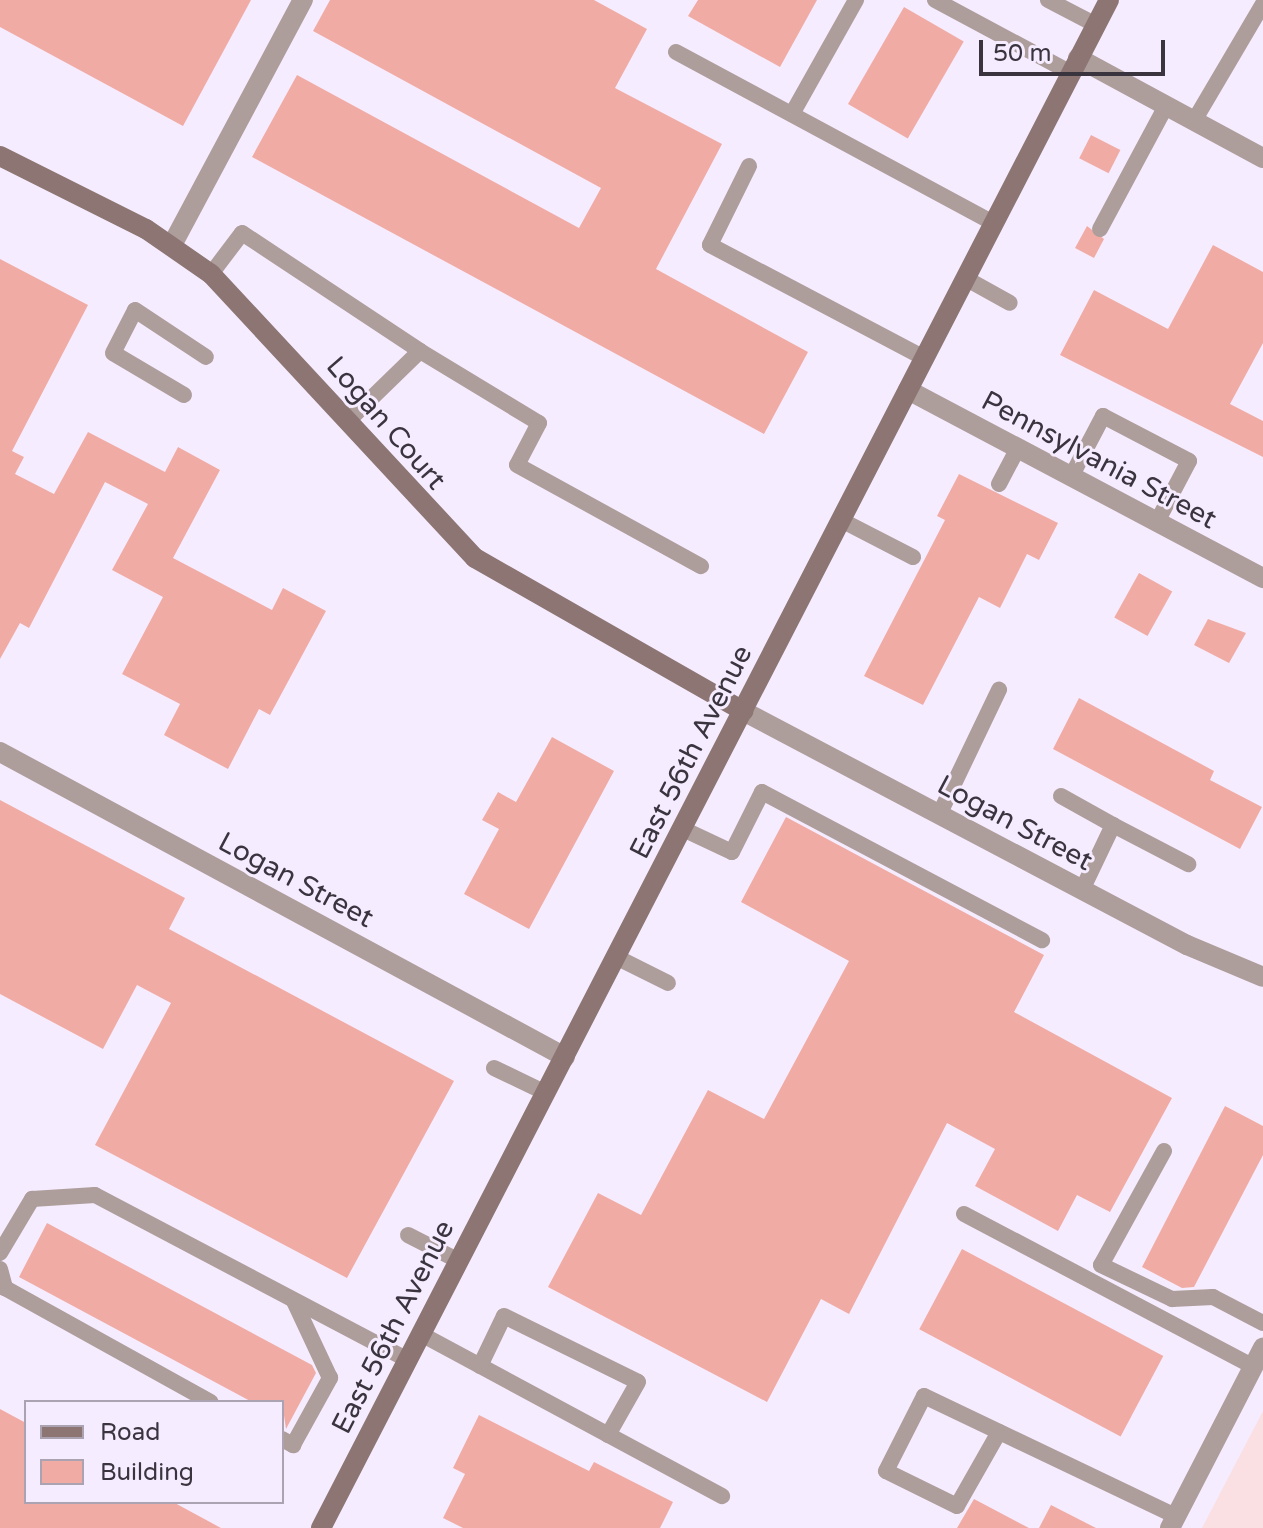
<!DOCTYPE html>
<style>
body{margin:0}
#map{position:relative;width:1263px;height:1528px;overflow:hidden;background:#f6ecff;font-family:"Varela Round",sans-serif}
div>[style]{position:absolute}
.commercial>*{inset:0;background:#fadfe3}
.building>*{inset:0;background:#f0aca4;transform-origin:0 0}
.lane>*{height:16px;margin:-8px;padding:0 8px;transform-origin:8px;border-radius:8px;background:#ad9d9b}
.street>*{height:20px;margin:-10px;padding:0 10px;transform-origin:10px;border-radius:10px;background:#ad9d9b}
.secondary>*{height:20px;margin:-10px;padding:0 10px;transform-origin:10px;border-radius:10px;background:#8c7572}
span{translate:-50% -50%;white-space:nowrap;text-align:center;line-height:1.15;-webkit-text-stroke:6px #f6ecff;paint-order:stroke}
.street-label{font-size:28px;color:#3a343f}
.legend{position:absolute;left:24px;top:1400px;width:260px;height:104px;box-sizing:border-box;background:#f6ecff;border:2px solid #aba2b2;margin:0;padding:10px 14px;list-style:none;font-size:24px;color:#3a343f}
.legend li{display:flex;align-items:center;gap:16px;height:40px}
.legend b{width:40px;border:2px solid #aba2b2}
.scale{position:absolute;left:979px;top:40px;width:186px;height:36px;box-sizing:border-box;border:4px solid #3a343f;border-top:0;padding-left:10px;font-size:24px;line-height:28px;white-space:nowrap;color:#3a343f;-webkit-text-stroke:6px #f6ecff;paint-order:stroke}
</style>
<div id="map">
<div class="commercial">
<i style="clip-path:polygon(1263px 1411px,1263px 1528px,1202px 1528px)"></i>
</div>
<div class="building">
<i style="clip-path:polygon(0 0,251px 0,183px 126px,0 27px)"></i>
<i style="clip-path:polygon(330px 0,594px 0,647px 29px,615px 88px,722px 144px,656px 269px,808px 352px,764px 434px,252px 157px,297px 75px,579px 228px,601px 188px,313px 31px)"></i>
<i style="clip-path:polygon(698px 0,817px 0,780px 67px,688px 16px)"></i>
<i style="left:904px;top:7px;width:69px;height:112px;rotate:30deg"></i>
<i style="left:1091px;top:135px;width:33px;height:26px;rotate:27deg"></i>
<i style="clip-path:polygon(1087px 226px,1104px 239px,1094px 258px,1075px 248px)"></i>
<i style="clip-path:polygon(1213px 245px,1263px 272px,1263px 343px,1230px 404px,1263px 421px,1263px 457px,1060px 355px,1094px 290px,1168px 329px)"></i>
<i style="clip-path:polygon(0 259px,88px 305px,12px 451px,24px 457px,15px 474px,54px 494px,88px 432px,165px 472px,178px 447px,220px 470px,173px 558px,272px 610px,283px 588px,326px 611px,270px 715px,259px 709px,228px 769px,164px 735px,180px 704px,122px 674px,163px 597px,112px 570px,148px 504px,105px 482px,29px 628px,20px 623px,0 659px)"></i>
<i style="clip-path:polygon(959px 474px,1058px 523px,1039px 560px,1027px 554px,1000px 608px,979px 597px,923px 705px,864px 676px,945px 520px,937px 516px)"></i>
<i style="left:1139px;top:573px;width:38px;height:51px;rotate:29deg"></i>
<i style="clip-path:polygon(1208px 619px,1246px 633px,1229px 663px,1194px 645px)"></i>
<i style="clip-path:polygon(1079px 698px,1214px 771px,1210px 780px,1262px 807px,1240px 849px,1053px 749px)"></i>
<i style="clip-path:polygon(552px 737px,614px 771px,529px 929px,464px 894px,499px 829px,482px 820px,498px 792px,516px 802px)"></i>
<i style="clip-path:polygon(0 800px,185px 898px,169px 929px,454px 1081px,347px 1278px,95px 1145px,171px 1003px,137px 985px,103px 1049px,0 994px)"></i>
<i style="clip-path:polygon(786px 817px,1044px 955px,1014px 1012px,1172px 1098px,1110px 1212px,1077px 1195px,1058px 1231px,975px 1186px,995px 1149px,947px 1123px,849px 1314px,821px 1299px,767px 1402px,548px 1287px,598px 1193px,641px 1215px,708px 1090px,764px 1119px,849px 961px,741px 902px)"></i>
<i style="clip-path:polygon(1225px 1106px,1263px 1126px,1263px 1155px,1194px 1287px,1182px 1288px,1142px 1267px)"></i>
<i style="clip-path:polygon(47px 1223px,312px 1365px,316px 1373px,286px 1429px,282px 1402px,252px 1402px,19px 1277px)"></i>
<i style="left:962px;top:1249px;width:228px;height:91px;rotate:28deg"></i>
<i style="clip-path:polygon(0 1409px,26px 1423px,26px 1502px,173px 1502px,221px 1528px,0 1528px)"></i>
<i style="clip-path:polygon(479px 1415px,589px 1471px,594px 1462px,673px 1502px,660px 1528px,463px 1528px,443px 1518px,465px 1474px,453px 1468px)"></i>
<i style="clip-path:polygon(974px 1499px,1029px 1528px,957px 1528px)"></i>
<i style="clip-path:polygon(1051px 1505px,1096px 1528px,1039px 1528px)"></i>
</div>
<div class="lane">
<i style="left:935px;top:0;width:154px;rotate:28.2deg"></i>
<i style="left:1048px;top:0;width:54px;rotate:27.5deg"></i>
<i style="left:676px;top:52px;width:360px;rotate:28.3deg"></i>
<i style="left:792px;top:114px;width:131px;rotate:-60.7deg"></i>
<i style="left:1194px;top:121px;width:136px;rotate:-59.5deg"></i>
<i style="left:749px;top:166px;width:88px;rotate:116.3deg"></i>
<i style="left:710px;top:245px;width:242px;rotate:27.8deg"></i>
<i style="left:1100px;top:229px;width:140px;rotate:-61.8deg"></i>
<i style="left:211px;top:274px;width:51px;rotate:-52.9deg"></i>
<i style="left:242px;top:233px;width:214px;rotate:33.5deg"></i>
<i style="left:420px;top:351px;width:99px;rotate:135.8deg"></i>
<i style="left:965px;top:278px;width:51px;rotate:29.1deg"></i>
<i style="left:420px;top:351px;width:139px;rotate:31.2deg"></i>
<i style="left:539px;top:423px;width:47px;rotate:117.6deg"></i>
<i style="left:517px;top:465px;width:210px;rotate:28.8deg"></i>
<i style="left:184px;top:395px;width:82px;rotate:-149.4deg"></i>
<i style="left:113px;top:353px;width:48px;rotate:-62.9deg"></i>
<i style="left:135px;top:310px;width:85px;rotate:33.5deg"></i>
<i style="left:1071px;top:477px;width:69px;rotate:-62.3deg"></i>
<i style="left:1103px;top:416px;width:97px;rotate:27.6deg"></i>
<i style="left:1189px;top:461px;width:69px;rotate:117.7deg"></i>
<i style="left:999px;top:484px;width:41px;rotate:-62.2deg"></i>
<i style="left:841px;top:520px;width:81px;rotate:27.2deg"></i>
<i style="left:1061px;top:796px;width:60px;rotate:29.1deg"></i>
<i style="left:1113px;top:825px;width:72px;rotate:115.5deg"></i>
<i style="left:939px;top:815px;width:139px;rotate:-64.4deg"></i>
<i style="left:1113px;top:825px;width:85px;rotate:27.5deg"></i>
<i style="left:683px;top:829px;width:54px;rotate:25.1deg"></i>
<i style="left:732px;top:852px;width:67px;rotate:-63.4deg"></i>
<i style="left:762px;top:792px;width:317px;rotate:27.9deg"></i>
<i style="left:616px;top:957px;width:58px;rotate:26.6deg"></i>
<i style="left:494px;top:1068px;width:58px;rotate:25.7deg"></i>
<i style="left:1164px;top:1151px;width:130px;rotate:118.9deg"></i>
<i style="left:1101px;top:1265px;width:79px;rotate:25.6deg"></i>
<i style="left:1172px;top:1299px;width:41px;rotate:-2.8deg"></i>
<i style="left:1213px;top:1297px;width:56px;rotate:27.5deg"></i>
<i style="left:964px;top:1214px;width:328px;rotate:27.8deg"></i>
<i style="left:408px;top:1235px;width:57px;rotate:27deg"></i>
<i style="left:0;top:1253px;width:63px;rotate:-59.3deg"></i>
<i style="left:32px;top:1199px;width:63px;rotate:-3.6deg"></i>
<i style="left:95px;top:1195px;width:354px;rotate:27.8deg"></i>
<i style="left:0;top:1269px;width:20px;rotate:75deg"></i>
<i style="left:5px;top:1288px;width:235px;rotate:29deg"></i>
<i style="left:421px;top:1334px;width:342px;rotate:28.3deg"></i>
<i style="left:480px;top:1366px;width:55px;rotate:-64.4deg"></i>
<i style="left:504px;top:1316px;width:149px;rotate:26.2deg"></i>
<i style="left:638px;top:1382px;width:61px;rotate:119.5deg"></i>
<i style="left:999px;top:1432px;width:85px;rotate:119.6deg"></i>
<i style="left:957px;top:1506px;width:79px;rotate:-153.8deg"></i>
<i style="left:886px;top:1471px;width:84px;rotate:-63.1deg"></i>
<i style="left:924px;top:1396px;width:279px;rotate:25.5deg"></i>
<i style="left:282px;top:1439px;width:13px;rotate:29deg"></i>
<i style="left:293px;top:1445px;width:77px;rotate:-61.1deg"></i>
<i style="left:330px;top:1378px;width:85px;rotate:-115.1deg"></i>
</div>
<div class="street">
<i style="left:1078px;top:58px;width:210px;rotate:28.4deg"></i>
<i style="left:172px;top:245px;width:278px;rotate:-61.9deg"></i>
<i style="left:908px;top:390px;width:402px;rotate:27.9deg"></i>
<i style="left:743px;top:711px;width:502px;rotate:27.79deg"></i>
<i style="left:1187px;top:945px;width:82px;rotate:22.8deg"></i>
<i style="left:0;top:752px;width:642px;rotate:28.36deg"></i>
<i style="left:1170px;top:1528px;width:203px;rotate:-62.7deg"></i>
</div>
<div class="secondary">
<i style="left:0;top:156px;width:163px;rotate:26.6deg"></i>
<i style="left:146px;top:229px;width:79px;rotate:34.7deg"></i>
<i style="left:211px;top:274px;width:388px;rotate:47.1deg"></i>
<i style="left:475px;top:558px;width:309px;rotate:29.7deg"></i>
<i style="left:321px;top:1528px;width:1719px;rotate:-62.72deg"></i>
</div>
<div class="street-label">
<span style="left:386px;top:423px;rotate:49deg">Logan Court</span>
<span style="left:1099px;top:460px;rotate:28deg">Pennsylvania Street</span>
<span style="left:691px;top:752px;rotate:-63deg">East 56th Avenue</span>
<span style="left:1015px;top:823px;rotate:28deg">Logan Street</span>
<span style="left:296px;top:880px;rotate:28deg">Logan Street</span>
<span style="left:393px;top:1327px;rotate:-63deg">East 56th Avenue</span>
</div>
<ul class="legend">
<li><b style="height:10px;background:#8c7572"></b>Road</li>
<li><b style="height:22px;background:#f0aca4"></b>Building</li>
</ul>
<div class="scale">50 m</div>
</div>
